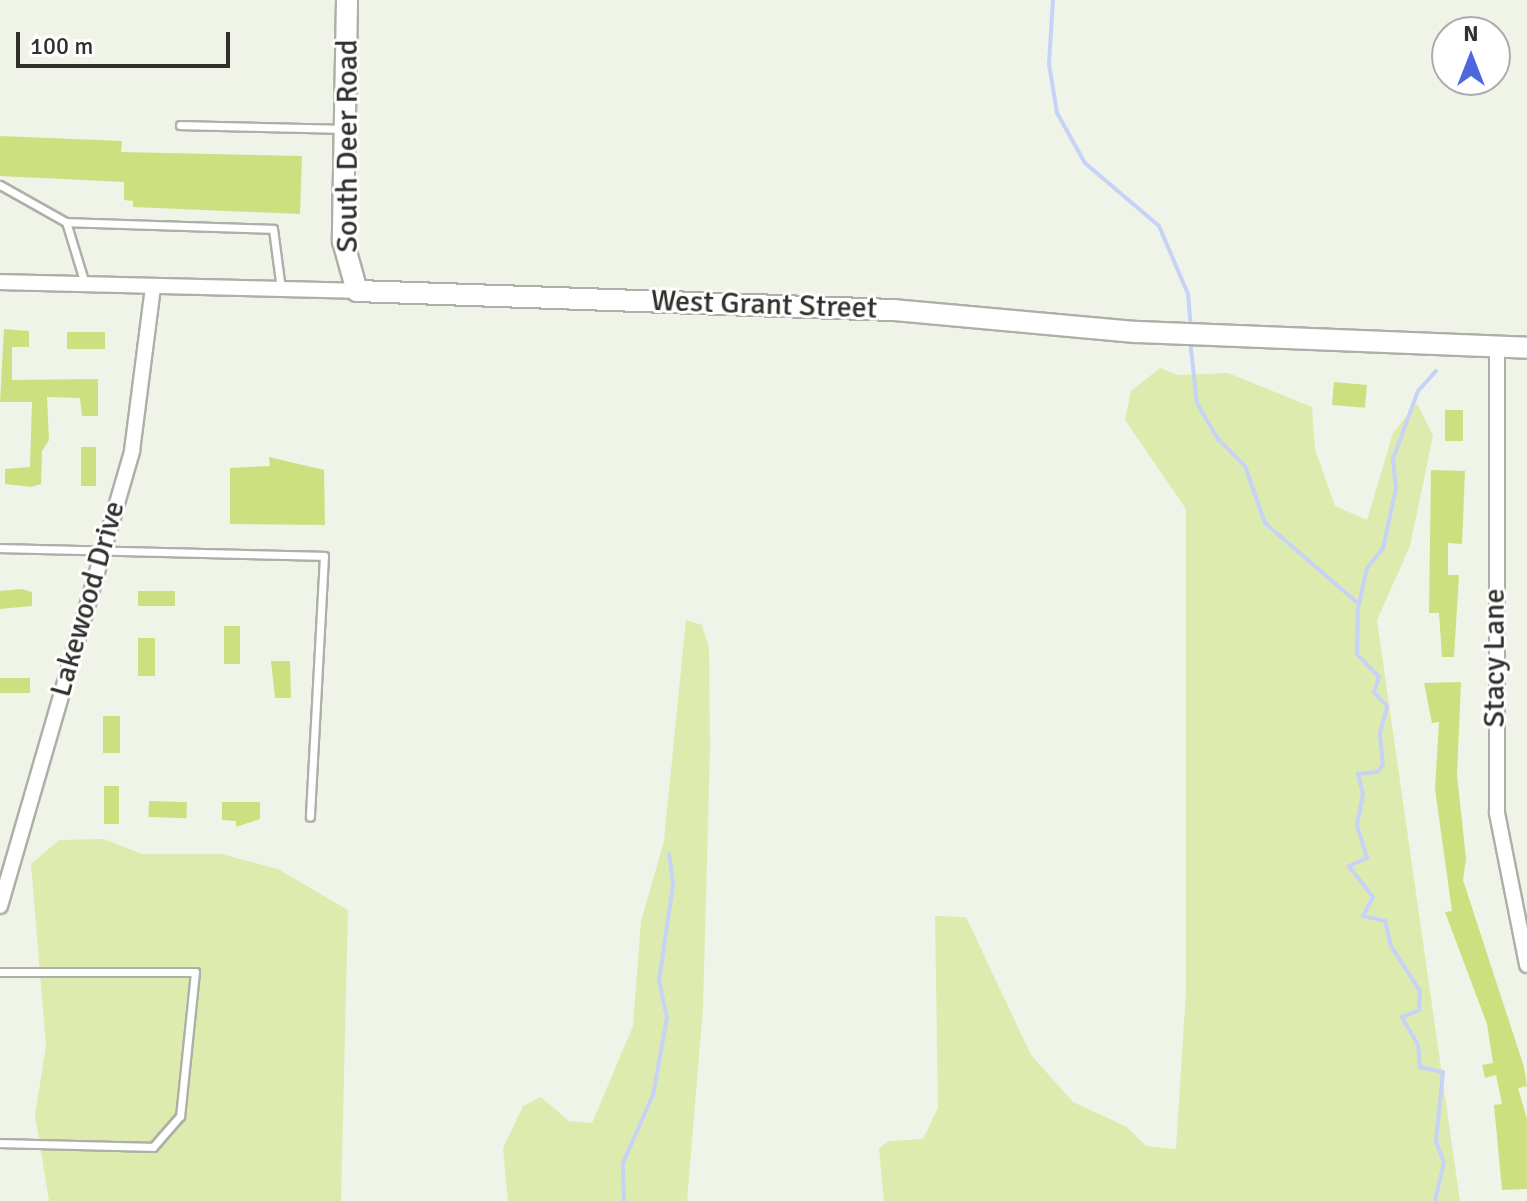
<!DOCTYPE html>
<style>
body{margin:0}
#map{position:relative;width:1527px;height:1201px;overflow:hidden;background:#f0f3e8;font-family:Signika,sans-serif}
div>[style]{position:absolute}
.green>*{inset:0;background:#ddebaf}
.stream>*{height:4px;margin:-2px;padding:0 2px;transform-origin:2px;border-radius:2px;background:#c7d3f6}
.building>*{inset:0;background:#cce07f;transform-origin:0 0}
.roads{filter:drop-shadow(2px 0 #adb0a6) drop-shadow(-2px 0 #adb0a6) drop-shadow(0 2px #adb0a6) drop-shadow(0 -2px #adb0a6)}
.lane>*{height:7px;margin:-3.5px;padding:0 3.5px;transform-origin:3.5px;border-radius:3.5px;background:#fff}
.street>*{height:14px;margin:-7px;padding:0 7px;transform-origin:7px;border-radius:7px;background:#fff}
.secondary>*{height:20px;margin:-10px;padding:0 10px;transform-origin:10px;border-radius:10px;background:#fff}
span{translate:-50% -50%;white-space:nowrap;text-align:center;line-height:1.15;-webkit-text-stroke:6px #fff;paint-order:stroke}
.street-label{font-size:30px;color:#30312d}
.north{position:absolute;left:1431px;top:16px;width:80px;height:80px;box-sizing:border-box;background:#fff;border:2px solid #acadab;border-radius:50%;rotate:0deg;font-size:22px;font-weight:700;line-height:32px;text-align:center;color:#30312d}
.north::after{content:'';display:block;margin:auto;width:28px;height:36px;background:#4d68dc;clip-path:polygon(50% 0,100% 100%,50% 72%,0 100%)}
.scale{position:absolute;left:16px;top:32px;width:214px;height:36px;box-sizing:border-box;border:4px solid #30312d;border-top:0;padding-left:10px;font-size:24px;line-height:28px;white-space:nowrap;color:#30312d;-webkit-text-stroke:6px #fff;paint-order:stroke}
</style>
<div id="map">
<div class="green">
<i style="clip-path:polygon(1160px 368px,1178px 375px,1228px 373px,1312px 407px,1315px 449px,1335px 506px,1367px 520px,1393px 433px,1417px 403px,1433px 436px,1410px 546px,1377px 620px,1460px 1201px,884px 1201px,879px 1148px,889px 1141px,923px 1139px,938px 1108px,935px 916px,966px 917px,1031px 1055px,1073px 1102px,1127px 1127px,1146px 1146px,1176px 1149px,1186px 991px,1186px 509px,1125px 420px,1131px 391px)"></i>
<i style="clip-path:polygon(686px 620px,702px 625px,709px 648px,710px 748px,703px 1008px,687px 1201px,508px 1201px,503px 1148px,523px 1106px,541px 1097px,569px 1121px,592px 1123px,633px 1026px,641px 921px,664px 841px)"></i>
<i style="clip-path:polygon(104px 839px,142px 854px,221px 854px,278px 869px,348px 910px,341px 1201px,49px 1201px,35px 1115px,46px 1046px,31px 864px,59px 840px)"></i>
</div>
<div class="stream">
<i style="left:1053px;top:0;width:64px;rotate:93.6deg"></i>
<i style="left:1049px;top:64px;width:50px;rotate:80.7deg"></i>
<i style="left:1057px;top:113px;width:57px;rotate:60.8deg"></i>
<i style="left:1085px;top:163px;width:97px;rotate:40.4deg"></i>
<i style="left:1159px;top:226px;width:74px;rotate:66.9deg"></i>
<i style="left:1188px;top:294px;width:33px;rotate:85deg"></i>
<i style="left:1190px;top:340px;width:63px;rotate:83.7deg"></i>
<i style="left:1197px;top:403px;width:42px;rotate:59.7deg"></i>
<i style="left:1218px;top:439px;width:38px;rotate:45deg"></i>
<i style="left:1245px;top:466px;width:60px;rotate:70.7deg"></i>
<i style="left:1265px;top:523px;width:124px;rotate:40.8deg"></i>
<i style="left:624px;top:1201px;width:38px;rotate:-92deg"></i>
<i style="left:623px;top:1163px;width:74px;rotate:-66.2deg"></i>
<i style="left:653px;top:1095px;width:78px;rotate:-79.7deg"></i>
<i style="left:667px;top:1018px;width:38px;rotate:-102deg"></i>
<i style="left:659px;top:981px;width:97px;rotate:-81.7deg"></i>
<i style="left:673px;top:885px;width:31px;rotate:-97deg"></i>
<i style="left:1435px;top:1201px;width:40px;rotate:-77deg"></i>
<i style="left:1444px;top:1162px;width:22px;rotate:-112deg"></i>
<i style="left:1436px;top:1142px;width:70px;rotate:-84.3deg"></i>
<i style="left:1443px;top:1072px;width:24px;rotate:-168deg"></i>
<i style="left:1420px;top:1067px;width:22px;rotate:-95deg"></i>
<i style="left:1418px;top:1045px;width:32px;rotate:-120deg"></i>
<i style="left:1402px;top:1017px;width:18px;rotate:-22deg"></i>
<i style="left:1419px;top:1010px;width:19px;rotate:-87deg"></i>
<i style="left:1420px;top:991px;width:54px;rotate:-122.8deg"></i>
<i style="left:1391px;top:946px;width:26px;rotate:-103deg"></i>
<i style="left:1385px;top:921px;width:23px;rotate:-167deg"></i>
<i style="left:1363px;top:916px;width:21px;rotate:-62deg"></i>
<i style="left:1373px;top:897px;width:39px;rotate:-128deg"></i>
<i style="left:1349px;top:866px;width:20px;rotate:-24deg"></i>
<i style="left:1367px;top:858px;width:34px;rotate:-107deg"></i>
<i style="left:1357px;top:825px;width:31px;rotate:-79deg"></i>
<i style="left:1363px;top:795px;width:22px;rotate:-103deg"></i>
<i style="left:1358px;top:774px;width:20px;rotate:-6deg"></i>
<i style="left:1378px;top:772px;width:9px;rotate:-58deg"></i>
<i style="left:1383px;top:764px;width:31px;rotate:-96deg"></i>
<i style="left:1380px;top:733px;width:28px;rotate:-75deg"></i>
<i style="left:1387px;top:706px;width:19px;rotate:-133deg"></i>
<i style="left:1374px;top:692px;width:16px;rotate:-72deg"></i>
<i style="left:1379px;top:677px;width:32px;rotate:-134deg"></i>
<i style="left:1357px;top:654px;width:46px;rotate:-88.8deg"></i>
<i style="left:1358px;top:608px;width:41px;rotate:-77.3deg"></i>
<i style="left:1367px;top:568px;width:26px;rotate:-51deg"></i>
<i style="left:1383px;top:548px;width:60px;rotate:-77.6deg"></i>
<i style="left:1396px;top:489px;width:30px;rotate:-96deg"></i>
<i style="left:1393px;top:459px;width:72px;rotate:-69.8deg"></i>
<i style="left:1418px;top:391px;width:27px;rotate:-48deg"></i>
</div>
<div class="building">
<i style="clip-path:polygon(0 136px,122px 141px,121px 152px,302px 156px,300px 214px,133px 207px,133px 201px,124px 200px,124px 182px,0 176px)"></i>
<i style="clip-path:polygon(4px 329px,29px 331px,29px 347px,12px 347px,12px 380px,98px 379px,98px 416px,82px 416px,80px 398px,47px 397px,49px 440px,42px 451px,41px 484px,31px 487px,5px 484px,5px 469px,30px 467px,32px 402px,0 402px)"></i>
<i style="left:67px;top:332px;width:38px;height:17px"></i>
<i style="left:1334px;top:382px;width:33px;height:23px;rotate:5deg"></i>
<i style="left:1445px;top:410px;width:18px;height:31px"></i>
<i style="left:81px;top:447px;width:15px;height:39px"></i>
<i style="clip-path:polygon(269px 457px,324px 470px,325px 525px,230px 524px,230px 468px,270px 466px)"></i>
<i style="clip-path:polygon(1431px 470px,1465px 471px,1462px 544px,1448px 543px,1448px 575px,1459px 575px,1454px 657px,1442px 657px,1439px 613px,1429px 613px)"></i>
<i style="clip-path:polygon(22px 589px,32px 592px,32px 606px,0 609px,0 591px)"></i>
<i style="left:138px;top:591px;width:37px;height:15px"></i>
<i style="left:224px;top:626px;width:16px;height:38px"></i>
<i style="left:138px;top:638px;width:17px;height:38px"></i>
<i style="clip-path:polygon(271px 661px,290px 661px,291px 698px,275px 698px)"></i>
<i style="left:0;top:678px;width:30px;height:15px"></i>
<i style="clip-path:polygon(1461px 682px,1457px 775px,1466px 859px,1463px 880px,1524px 1067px,1527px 1086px,1518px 1088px,1527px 1119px,1527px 1189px,1502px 1190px,1494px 1105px,1502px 1104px,1496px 1075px,1485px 1078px,1482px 1065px,1493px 1063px,1487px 1024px,1445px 912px,1452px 911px,1435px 789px,1439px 722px,1432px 723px,1424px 683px)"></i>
<i style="left:103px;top:716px;width:17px;height:37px"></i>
<i style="left:104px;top:786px;width:15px;height:38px"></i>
<i style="left:149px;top:801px;width:38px;height:16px;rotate:2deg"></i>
<i style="clip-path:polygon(222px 802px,260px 802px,260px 819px,236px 827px,236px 821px,222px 820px)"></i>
</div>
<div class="roads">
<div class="lane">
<i style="left:180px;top:125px;width:163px;rotate:1.4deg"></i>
<i style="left:0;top:185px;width:76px;rotate:29.3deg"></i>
<i style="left:85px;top:284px;width:65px;rotate:-107deg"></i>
<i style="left:66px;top:222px;width:207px;rotate:1.9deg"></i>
<i style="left:273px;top:229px;width:61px;rotate:82.4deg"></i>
<i style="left:0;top:548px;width:324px;rotate:1.4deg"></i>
<i style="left:324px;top:556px;width:261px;rotate:93.1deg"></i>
<i style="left:0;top:972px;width:195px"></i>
<i style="left:195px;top:972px;width:145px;rotate:95.9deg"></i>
<i style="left:180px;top:1116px;width:41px;rotate:131.1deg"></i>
<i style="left:153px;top:1147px;width:153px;rotate:-178.5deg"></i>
</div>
<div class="street">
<i style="left:0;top:282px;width:357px;rotate:1.4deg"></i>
<i style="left:1497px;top:347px;width:466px;rotate:90deg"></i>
<i style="left:1497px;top:813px;width:155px;rotate:78.8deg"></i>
<i style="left:0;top:906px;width:474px;rotate:-73.8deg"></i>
<i style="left:132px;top:451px;width:164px;rotate:-82.7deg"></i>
</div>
<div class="secondary">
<i style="left:347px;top:0;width:241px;rotate:91deg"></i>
<i style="left:343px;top:241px;width:52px;rotate:74.4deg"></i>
<i style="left:357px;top:291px;width:537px;rotate:2.03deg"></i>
<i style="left:894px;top:310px;width:243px;rotate:5.2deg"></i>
<i style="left:1136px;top:332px;width:391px;rotate:2.3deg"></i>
</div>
</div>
<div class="street-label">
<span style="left:348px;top:146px;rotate:-90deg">South Deer Road</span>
<span style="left:764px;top:305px;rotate:2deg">West Grant Street</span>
<span style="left:88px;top:599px;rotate:-74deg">Lakewood Drive</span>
<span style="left:1495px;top:658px;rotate:-90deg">Stacy Lane</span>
</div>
<div class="north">N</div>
<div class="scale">100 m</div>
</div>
